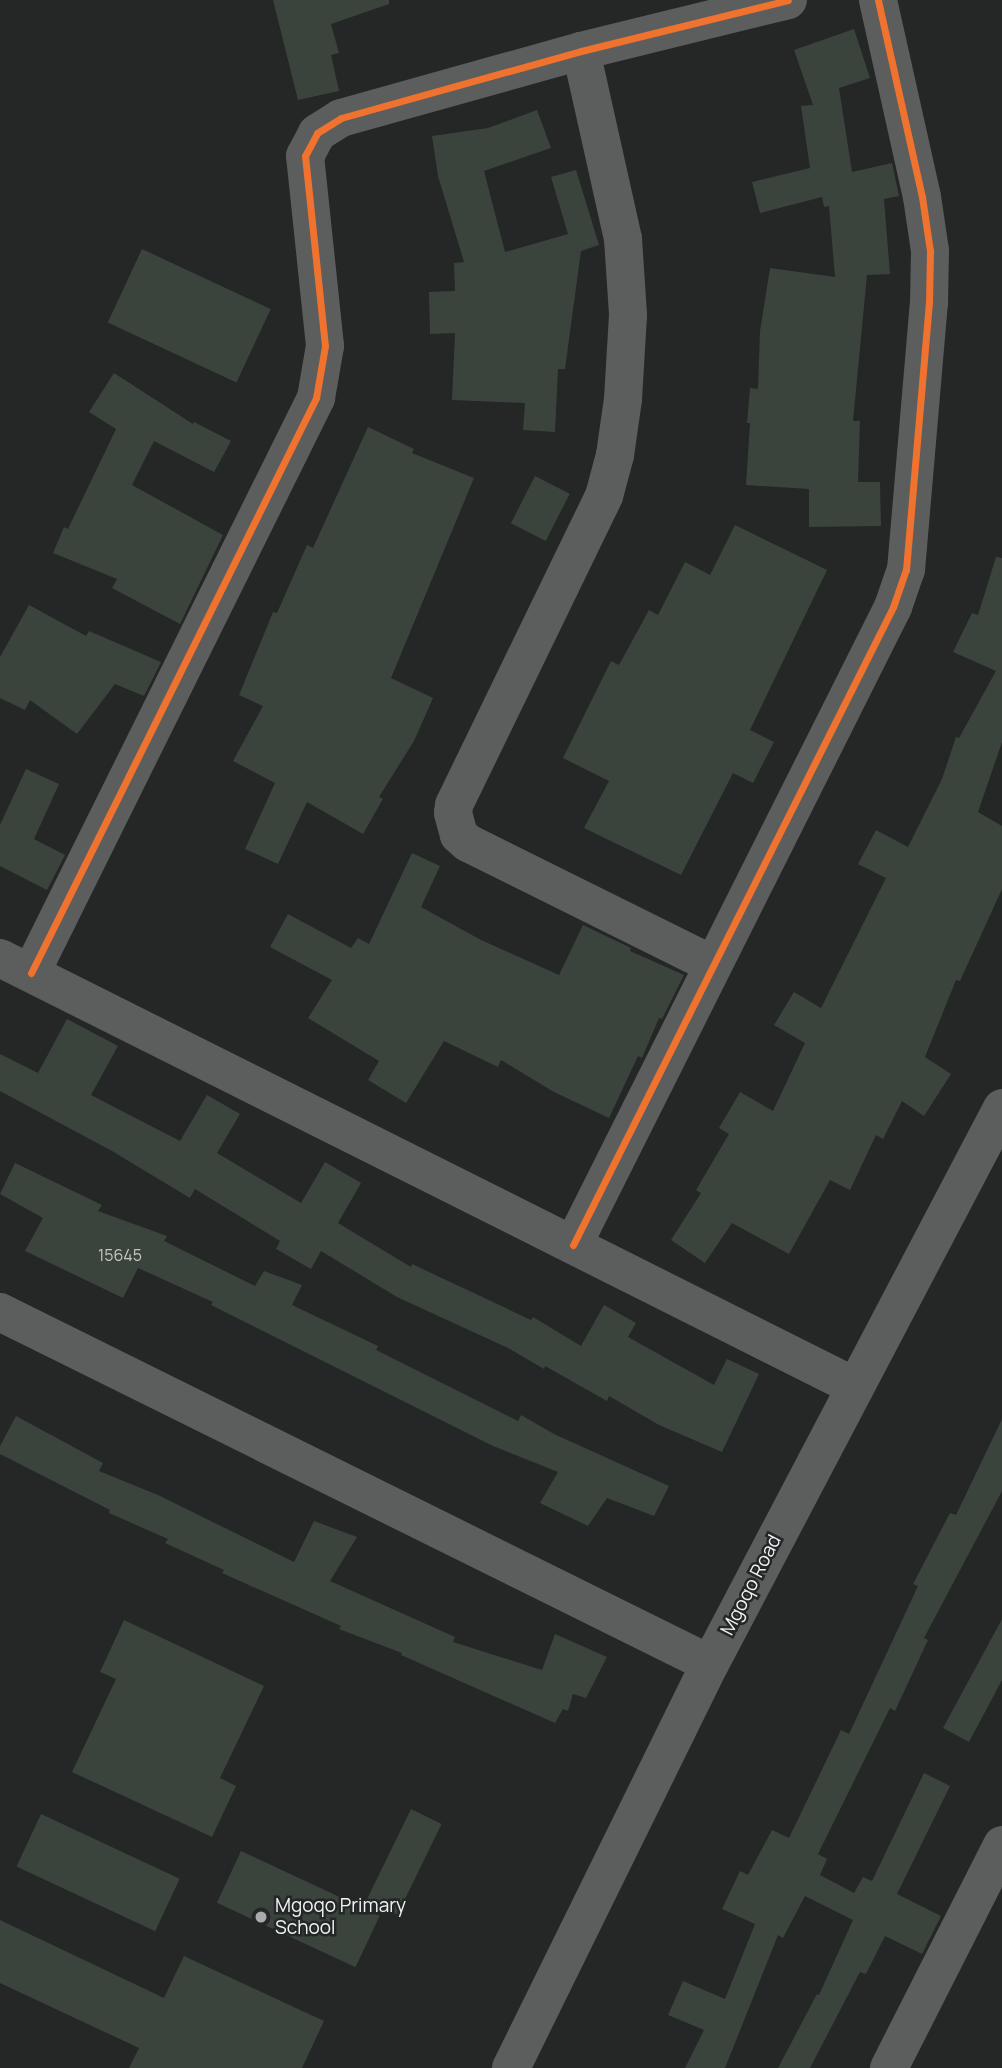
<!DOCTYPE html>
<style>
body{margin:0}
#map{position:relative;width:1002px;height:2068px;overflow:hidden;background:#252626;font-family:Manrope,sans-serif}
div>[style]{position:absolute}
.building>*{inset:0;background:#3a443c;transform-origin:0 0}
.minor>*{height:38px;margin:-19px;padding:0 19px;transform-origin:19px;border-radius:19px;background:#5c5d5d}
.cycleway>*{height:7px;margin:-3.5px;padding:0 3.5px;transform-origin:3.5px;border-radius:3.5px;background:#ef722f}
.dots>*{width:19px;height:19px;translate:-50% -50%;box-sizing:border-box;border:4px solid #242727;border-radius:50%}
span{translate:-50% -50%;white-space:nowrap;text-align:center;line-height:1.15;-webkit-text-stroke:5px #242727;paint-order:stroke}
.number-label{font-size:16px;color:#c2c7c4}
.number-label span{-webkit-text-stroke-width:0}
.street-label{font-size:19px;color:#f0f3f2}
.poi-label{font-size:19px;color:#f0f3f2}
.left{translate:0 -50%;text-align:left}
</style>
<div id="map">
<div class="building">
<i style="clip-path:polygon(273px 0,389px 0,389px 4px,331px 24px,339px 53px,331px 55px,339px 91px,298px 100px)"></i>
<i style="clip-path:polygon(854px 29px,870px 78px,839px 88px,852px 172px,892px 163px,899px 196px,884px 199px,890px 274px,867px 275px,853px 421px,860px 421px,858px 482px,880px 482px,881px 526px,809px 527px,809px 489px,746px 485px,750px 423px,747px 423px,750px 388px,758px 389px,760px 331px,770px 268px,835px 277px,829px 206px,824px 207px,822px 197px,760px 213px,752px 182px,810px 168px,801px 106px,813px 105px,794px 50px)"></i>
<i style="clip-path:polygon(537px 110px,551px 148px,484px 171px,505px 252px,568px 234px,551px 177px,576px 170px,599px 245px,581px 251px,565px 369px,558px 369px,555px 432px,523px 430px,525px 403px,452px 400px,455px 333px,430px 334px,429px 292px,455px 291px,454px 263px,464px 262px,438px 176px,432px 136px,488px 128px)"></i>
<i style="left:142px;top:249px;width:142px;height:81px;rotate:25deg"></i>
<i style="clip-path:polygon(114px 373px,193px 424px,194px 422px,231px 441px,214px 472px,154px 441px,132px 485px,223px 535px,180px 624px,112px 588px,117px 579px,53px 553px,64px 527px,68px 529px,116px 429px,89px 412px)"></i>
<i style="clip-path:polygon(368px 427px,414px 449px,412px 453px,474px 478px,391px 678px,433px 698px,414px 741px,379px 797px,383px 799px,363px 834px,307px 802px,278px 864px,245px 849px,275px 783px,233px 761px,263px 706px,239px 695px,273px 612px,277px 613px,307px 545px,313px 548px)"></i>
<i style="left:535px;top:476px;width:39px;height:53px;rotate:27deg"></i>
<i style="clip-path:polygon(735px 525px,827px 570px,750px 730px,774px 742px,753px 783px,733px 773px,681px 875px,584px 828px,609px 781px,563px 758px,611px 661px,619px 665px,649px 610px,658px 615px,685px 562px,710px 575px)"></i>
<i style="clip-path:polygon(996px 557px,1002px 558px,1002px 742px,978px 812px,1002px 826px,1002px 889px,960px 981px,956px 980px,925px 1057px,951px 1074px,924px 1116px,902px 1101px,883px 1139px,876px 1135px,850px 1190px,830px 1180px,789px 1254px,732px 1223px,705px 1263px,671px 1240px,701px 1193px,696px 1190px,729px 1134px,719px 1128px,740px 1092px,773px 1111px,805px 1043px,774px 1025px,794px 992px,821px 1008px,886px 878px,858px 864px,876px 830px,908px 847px,942px 779px,956px 737px,959px 738px,996px 671px,953px 652px,972px 613px,978px 615px)"></i>
<i style="clip-path:polygon(29px 605px,86px 636px,89px 631px,161px 662px,144px 696px,115px 684px,77px 734px,30px 700px,25px 710px,0 698px,0 657px)"></i>
<i style="clip-path:polygon(26px 769px,59px 784px,34px 839px,65px 855px,47px 890px,0 866px,0 825px)"></i>
<i style="clip-path:polygon(412px 853px,440px 866px,421px 907px,481px 940px,559px 975px,583px 925px,631px 948px,630px 951px,684px 975px,662px 1019px,659px 1018px,642px 1058px,638px 1056px,609px 1118px,554px 1092px,501px 1060px,498px 1067px,444px 1041px,406px 1103px,368px 1080px,379px 1061px,308px 1018px,332px 980px,270px 947px,288px 914px,351px 948px,358px 938px,369px 944px)"></i>
<i style="clip-path:polygon(67px 1019px,118px 1046px,91px 1095px,180px 1141px,207px 1095px,240px 1114px,217px 1153px,301px 1203px,325px 1162px,361px 1183px,338px 1223px,411px 1267px,412px 1264px,531px 1320px,533px 1317px,581px 1346px,604px 1305px,636px 1323px,628px 1337px,714px 1385px,727px 1359px,759px 1374px,722px 1452px,659px 1425px,609px 1396px,607px 1401px,545px 1366px,544px 1369px,508px 1348px,397px 1297px,321px 1251px,311px 1269px,276px 1249px,280px 1241px,195px 1189px,190px 1198px,112px 1151px,0 1091px,0 1054px,38px 1073px)"></i>
<i style="clip-path:polygon(15px 1163px,102px 1205px,98px 1211px,167px 1236px,164px 1241px,255px 1286px,264px 1271px,302px 1285px,292px 1305px,378px 1346px,376px 1350px,518px 1421px,521px 1415px,554px 1434px,669px 1486px,654px 1516px,607px 1498px,588px 1526px,540px 1503px,558px 1472px,493px 1446px,211px 1305px,213px 1302px,138px 1268px,123px 1298px,25px 1251px,43px 1218px,0 1194px)"></i>
<i style="clip-path:polygon(16px 1416px,103px 1463px,99px 1471px,158px 1495px,294px 1562px,314px 1521px,357px 1537px,330px 1581px,455px 1637px,453px 1642px,542px 1670px,555px 1634px,607px 1657px,586px 1698px,573px 1694px,568px 1711px,563px 1709px,555px 1723px,401px 1655px,402px 1653px,339px 1629px,341px 1626px,222px 1573px,224px 1570px,165px 1543px,168px 1539px,109px 1513px,110px 1510px,0 1454px,0 1446px)"></i>
<i style="clip-path:polygon(1002px 1419px,1002px 1491px,924px 1638px,928px 1640px,895px 1711px,890px 1708px,818px 1854px,827px 1859px,820px 1875px,854px 1893px,863px 1877px,872px 1881px,924px 1773px,950px 1786px,897px 1894px,941px 1916px,922px 1954px,885px 1936px,866px 1974px,860px 1972px,810px 2068px,778px 2068px,817px 1994px,819px 1995px,853px 1920px,805px 1896px,783px 1938px,778px 1935px,725px 2068px,685px 2068px,704px 2030px,668px 2015px,683px 1981px,725px 1999px,755px 1924px,722px 1909px,740px 1871px,748px 1875px,772px 1830px,789px 1838px,841px 1730px,849px 1734px,918px 1586px,913px 1584px,950px 1513px,956px 1515px)"></i>
<i style="clip-path:polygon(1002px 1619px,1002px 1680px,969px 1742px,943px 1728px)"></i>
<i style="clip-path:polygon(124px 1620px,264px 1686px,220px 1778px,236px 1786px,212px 1837px,72px 1772px,116px 1679px,100px 1672px)"></i>
<i style="left:411px;top:1809px;width:34px;height:101px;rotate:26deg"></i>
<i style="left:41px;top:1814px;width:153px;height:58px;rotate:25deg"></i>
<i style="left:241px;top:1851px;width:153px;height:57px;rotate:25deg"></i>
<i style="clip-path:polygon(0 1920px,164px 1998px,184px 1956px,324px 2021px,302px 2068px,129px 2068px,139px 2048px,0 1983px)"></i>
</div>
<div class="minor">
<i style="left:581px;top:51px;width:193px;rotate:77.4deg"></i>
<i style="left:623px;top:239px;width:76px;rotate:86.2deg"></i>
<i style="left:628px;top:315px;width:84px;rotate:93.4deg"></i>
<i style="left:623px;top:399px;width:57px;rotate:98.1deg"></i>
<i style="left:615px;top:455px;width:42px;rotate:105deg"></i>
<i style="left:604px;top:496px;width:343px;rotate:115.9deg"></i>
<i style="left:454px;top:805px;width:8px;rotate:97deg"></i>
<i style="left:453px;top:813px;width:23px;rotate:75deg"></i>
<i style="left:459px;top:835px;width:12px;rotate:42deg"></i>
<i style="left:468px;top:843px;width:272px;rotate:26.4deg"></i>
<i style="left:0;top:958px;width:955px;rotate:26.62deg"></i>
<i style="left:31px;top:973px;width:642px;rotate:-63.63deg"></i>
<i style="left:316px;top:398px;width:53px;rotate:-80.2deg"></i>
<i style="left:325px;top:346px;width:191px;rotate:-96deg"></i>
<i style="left:305px;top:156px;width:26px;rotate:-62deg"></i>
<i style="left:317px;top:133px;width:28px;rotate:-32deg"></i>
<i style="left:341px;top:118px;width:249px;rotate:-15.6deg"></i>
<i style="left:581px;top:51px;width:213px;rotate:-13.8deg"></i>
<i style="left:573px;top:1245px;width:714px;rotate:-63.36deg"></i>
<i style="left:893px;top:607px;width:39px;rotate:-71deg"></i>
<i style="left:906px;top:570px;width:268px;rotate:-85.1deg"></i>
<i style="left:929px;top:303px;width:52px;rotate:-88.9deg"></i>
<i style="left:930px;top:251px;width:55px;rotate:-98.4deg"></i>
<i style="left:922px;top:197px;width:202px;rotate:-102.6deg"></i>
<i style="left:0;top:1312px;width:792px;rotate:26.37deg"></i>
<i style="left:511px;top:2068px;width:450px;rotate:-63.8deg"></i>
<i style="left:710px;top:1664px;width:628px;rotate:-62.29deg"></i>
<i style="left:889px;top:2068px;width:250px;rotate:-63.1deg"></i>
</div>
<div class="cycleway">
<i style="left:31px;top:973px;width:642px;rotate:-63.63deg"></i>
<i style="left:316px;top:398px;width:53px;rotate:-80.2deg"></i>
<i style="left:325px;top:346px;width:191px;rotate:-96deg"></i>
<i style="left:305px;top:156px;width:26px;rotate:-62deg"></i>
<i style="left:317px;top:133px;width:28px;rotate:-32deg"></i>
<i style="left:341px;top:118px;width:249px;rotate:-15.6deg"></i>
<i style="left:581px;top:51px;width:213px;rotate:-13.8deg"></i>
<i style="left:573px;top:1245px;width:714px;rotate:-63.36deg"></i>
<i style="left:893px;top:607px;width:39px;rotate:-71deg"></i>
<i style="left:906px;top:570px;width:268px;rotate:-85.1deg"></i>
<i style="left:929px;top:303px;width:52px;rotate:-88.9deg"></i>
<i style="left:930px;top:251px;width:55px;rotate:-98.4deg"></i>
<i style="left:922px;top:197px;width:202px;rotate:-102.6deg"></i>
</div>
<div class="dots">
<i style="left:261px;top:1917px;background:#a9abab"></i>
</div>
<div class="number-label">
<span style="left:120px;top:1255px">15645</span>
</div>
<div class="street-label">
<span style="left:751px;top:1585px;rotate:-63deg">Mgoqo Road</span>
</div>
<div class="poi-label">
<span class="left" style="left:275px;top:1917px">Mgoqo Primary<br>School</span>
</div>
</div>
